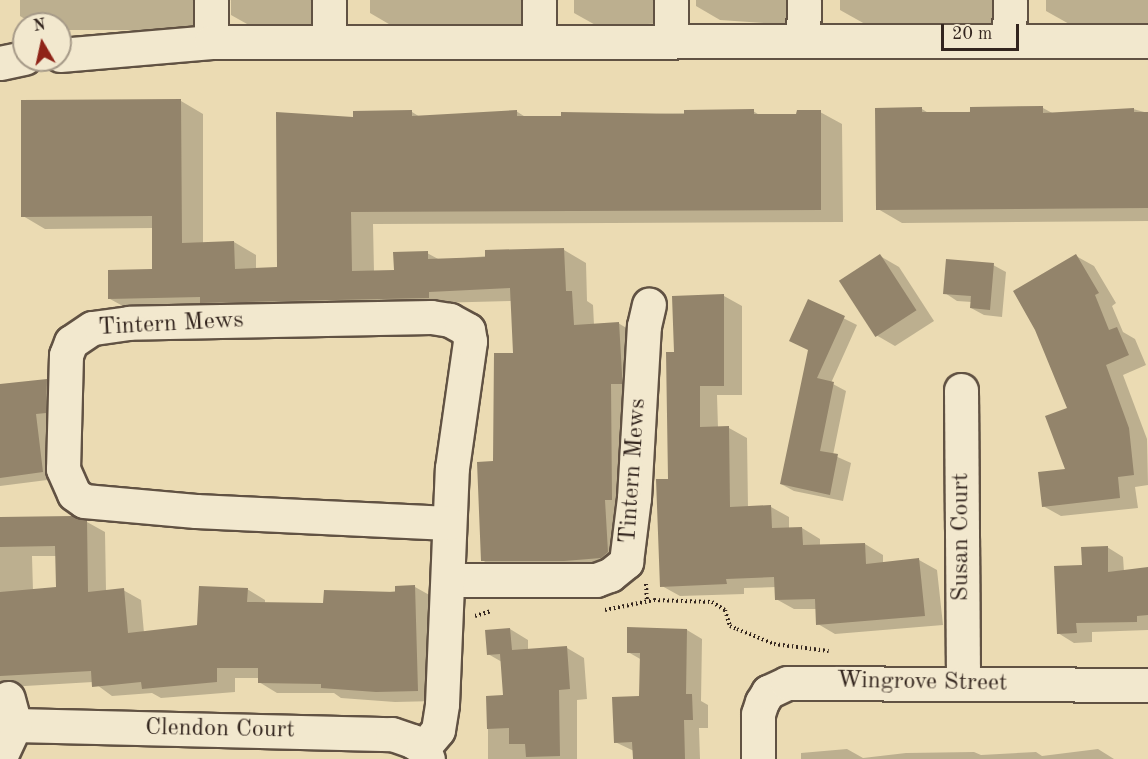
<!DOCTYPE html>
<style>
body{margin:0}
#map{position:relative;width:1148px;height:759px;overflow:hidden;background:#ebdbb3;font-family:"Old Standard TT",serif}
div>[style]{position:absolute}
.shadow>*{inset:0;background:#0003}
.building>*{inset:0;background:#93846b;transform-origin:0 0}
.path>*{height:4px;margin-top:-2px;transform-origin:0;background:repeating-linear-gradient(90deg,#33251e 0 1.5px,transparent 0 4.5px)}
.roads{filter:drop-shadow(2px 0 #615243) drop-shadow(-2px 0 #615243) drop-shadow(0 2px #615243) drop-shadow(0 -2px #615243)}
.minor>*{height:33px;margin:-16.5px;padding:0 16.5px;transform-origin:16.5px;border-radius:16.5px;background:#f2e8ce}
span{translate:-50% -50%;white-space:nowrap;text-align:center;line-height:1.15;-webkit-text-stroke:4.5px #f2e8ce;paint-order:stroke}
.street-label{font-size:24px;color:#33251e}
.north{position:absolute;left:12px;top:12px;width:60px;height:60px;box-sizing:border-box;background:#f2e8ce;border:2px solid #a69a88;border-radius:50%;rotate:351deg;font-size:16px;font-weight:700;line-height:24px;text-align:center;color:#33251e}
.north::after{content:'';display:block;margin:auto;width:21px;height:27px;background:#8f2418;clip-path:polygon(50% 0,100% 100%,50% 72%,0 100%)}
.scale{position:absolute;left:941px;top:24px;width:78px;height:27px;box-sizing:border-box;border:3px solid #33251e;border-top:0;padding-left:8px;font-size:18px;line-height:21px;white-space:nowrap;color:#33251e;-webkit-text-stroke:4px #f2e8ce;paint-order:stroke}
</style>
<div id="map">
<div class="shadow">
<i style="clip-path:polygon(20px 0,203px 0,203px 30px,60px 30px,60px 24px,33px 24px,20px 16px)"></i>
<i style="clip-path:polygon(231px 0,321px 0,321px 29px,256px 29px,231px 15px)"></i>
<i style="clip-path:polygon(370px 0,524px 0,524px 27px,394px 27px,370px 13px)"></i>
<i style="clip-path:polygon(574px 0,664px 0,664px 23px,599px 27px,574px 13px)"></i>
<i style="clip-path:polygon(696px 0,791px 0,792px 25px,720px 20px,696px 6px)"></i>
<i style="clip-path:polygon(840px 0,996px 0,996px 24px,865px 24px,840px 10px)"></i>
<i style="clip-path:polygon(1046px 0,1148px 0,1148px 24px,1071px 25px,1046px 11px)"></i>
<i style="clip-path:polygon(181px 101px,203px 114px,203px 243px,234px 242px,256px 255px,256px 270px,278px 269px,354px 118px,412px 112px,420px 117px,516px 111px,527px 118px,753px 111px,761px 116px,798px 116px,820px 112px,842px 124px,843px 222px,373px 224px,374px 272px,395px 272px,427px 253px,440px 260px,564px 250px,586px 263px,587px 301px,593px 305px,594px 325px,618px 323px,640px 336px,624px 570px,504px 573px,482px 560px,495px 463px,515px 354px,512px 301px,132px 311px,110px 299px,154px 271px,153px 228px,45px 229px,23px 216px,22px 102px)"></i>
<i style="clip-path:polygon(1043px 108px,1054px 114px,1133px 109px,1148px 113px,1148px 221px,902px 223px,878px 209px,922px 109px,930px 114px)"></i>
<i style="clip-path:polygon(880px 256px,899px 267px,934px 321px,895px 346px,876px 335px)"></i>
<i style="clip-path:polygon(1076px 256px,1094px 266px,1116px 303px,1112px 306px,1123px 332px,1135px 339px,1146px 365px,1123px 375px,1147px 439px,1148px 485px,1135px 487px,1138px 508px,1061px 516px,1043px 506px,1067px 470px)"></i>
<i style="clip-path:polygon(993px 265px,1006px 272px,1002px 317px,984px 315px,971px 308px,972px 302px,957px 301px,945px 293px)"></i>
<i style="clip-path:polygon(724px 296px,742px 306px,742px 395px,717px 395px,718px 428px,729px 428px,747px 438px,748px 508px,771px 507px,789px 517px,789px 529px,802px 528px,820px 539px,820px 546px,865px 544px,883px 555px,883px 563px,919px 560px,937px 570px,943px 625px,835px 634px,818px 624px,817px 609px,794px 609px,776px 599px,776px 587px,744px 588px,744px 594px,680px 596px,662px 586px,676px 353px)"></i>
<i style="clip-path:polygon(809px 301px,857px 325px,831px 383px,846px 391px,833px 455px,851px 463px,843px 501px,794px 491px,781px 484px,809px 350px)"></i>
<i style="clip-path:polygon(46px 380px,59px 388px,55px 479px,0 486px,0 385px)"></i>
<i style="clip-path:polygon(evenodd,0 519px,87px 522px,105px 532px,106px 591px,123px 590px,141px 600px,144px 633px,199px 627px,247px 589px,265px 600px,265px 604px,325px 605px,415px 587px,433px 597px,436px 701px,395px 702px,341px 698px,334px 693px,277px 693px,259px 682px,259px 678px,235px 678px,235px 692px,161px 698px,152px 693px,112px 696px,93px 682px,8px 687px,0 682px,0 519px,32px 556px,57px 556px,57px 589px,33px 591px,32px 556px)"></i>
<i style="clip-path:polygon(1107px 547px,1123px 557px,1124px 572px,1148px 569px,1148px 630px,1092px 632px,1092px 642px,1074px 643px,1058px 633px,1083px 566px)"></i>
<i style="clip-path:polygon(510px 629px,528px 640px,528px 650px,567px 648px,584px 658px,587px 699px,577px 700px,577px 759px,488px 759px,488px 697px,504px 697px,502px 662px,488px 654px)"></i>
<i style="clip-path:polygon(687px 630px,702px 639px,701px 701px,708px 705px,708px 728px,699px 728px,700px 759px,634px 759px,634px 751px,615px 742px,641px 697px,642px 660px,628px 652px)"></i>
<i style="clip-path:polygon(847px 749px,863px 758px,906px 753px,974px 752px,981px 755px,1036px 752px,1042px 756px,1098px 749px,1114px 759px,801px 759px,801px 753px)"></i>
</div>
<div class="building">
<i style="clip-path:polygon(181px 99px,182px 243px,234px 241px,235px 269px,277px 267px,276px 112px,353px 117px,353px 111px,412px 110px,412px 116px,517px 110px,517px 116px,561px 116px,561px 112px,684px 114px,684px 110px,754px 109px,754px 114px,796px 114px,797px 110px,821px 110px,821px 210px,351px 212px,352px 271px,394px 270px,393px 252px,428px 251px,428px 259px,485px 257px,485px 250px,564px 248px,566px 291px,572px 291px,574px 325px,619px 322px,622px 374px,622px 384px,611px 384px,612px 500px,605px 500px,608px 552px,601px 558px,564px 561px,481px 561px,477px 462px,493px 461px,494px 353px,513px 353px,510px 288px,429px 292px,429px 298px,200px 303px,200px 297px,108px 299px,108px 270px,152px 269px,152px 216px,21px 217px,21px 100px)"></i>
<i style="clip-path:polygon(1043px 106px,1043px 113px,1134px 108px,1134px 112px,1148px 112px,1148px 208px,876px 210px,875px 108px,922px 107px,922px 112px,970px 112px,970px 107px)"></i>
<i style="left:880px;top:254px;width:67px;height:49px;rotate:57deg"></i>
<i style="clip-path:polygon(1076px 254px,1099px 293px,1095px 295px,1109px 330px,1117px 327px,1129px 355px,1106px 365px,1129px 428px,1134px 475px,1118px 477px,1120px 498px,1042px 507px,1038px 472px,1065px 469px,1045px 416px,1067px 408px,1035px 330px,1013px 291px)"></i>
<i style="clip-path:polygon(946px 259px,994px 263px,990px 310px,970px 308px,971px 296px,943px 294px)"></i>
<i style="clip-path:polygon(724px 294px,724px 386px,700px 386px,700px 427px,729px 426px,730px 507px,771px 505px,772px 528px,802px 527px,803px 545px,865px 543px,866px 564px,919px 558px,925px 616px,816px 625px,815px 599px,775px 600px,774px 577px,726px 579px,727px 584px,660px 587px,656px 479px,668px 479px,666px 352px,674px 352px,672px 296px)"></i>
<i style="clip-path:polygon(808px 299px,845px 316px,817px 378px,834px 382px,820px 451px,838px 454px,830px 495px,780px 484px,808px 350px,789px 341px)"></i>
<i style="clip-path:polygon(47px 379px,46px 413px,36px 414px,43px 472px,0 478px,0 384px)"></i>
<i style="clip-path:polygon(73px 516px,87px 520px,88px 592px,124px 588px,128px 633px,197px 625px,199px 586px,248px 588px,247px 602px,323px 603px,324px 590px,395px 592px,395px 586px,415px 585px,418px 691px,376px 692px,321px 688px,321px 684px,258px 683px,258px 668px,217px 668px,217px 682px,142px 689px,141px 682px,92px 687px,91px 671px,0 676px,0 592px,56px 587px,55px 546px,0 547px,0 517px)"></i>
<i style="clip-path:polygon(1108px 546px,1108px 572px,1148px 567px,1148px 615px,1137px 616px,1137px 622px,1076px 623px,1077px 633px,1057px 634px,1054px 566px,1082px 565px,1081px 547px)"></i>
<i style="clip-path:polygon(627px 627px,687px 629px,686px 694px,692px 694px,693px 720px,684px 720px,685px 759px,633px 759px,632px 742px,614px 743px,612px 697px,639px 696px,640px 653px,627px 653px)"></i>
<i style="clip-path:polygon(510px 628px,512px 650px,567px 646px,570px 689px,559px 690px,560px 756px,526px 757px,525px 744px,509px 744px,509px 728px,487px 729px,486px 696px,503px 695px,500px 654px,487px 655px,485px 630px)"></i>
</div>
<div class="path">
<i style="left:646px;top:584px;width:18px;rotate:87deg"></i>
<i style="left:605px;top:610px;width:50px;rotate:-11.5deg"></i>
<i style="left:654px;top:600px;width:58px;rotate:2deg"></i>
<i style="left:712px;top:602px;width:15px;rotate:32deg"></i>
<i style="left:725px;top:610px;width:17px;rotate:73deg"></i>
<i style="left:730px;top:626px;width:8px;rotate:23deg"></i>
<i style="left:737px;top:629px;width:40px;rotate:22deg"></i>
<i style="left:774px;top:644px;width:55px;rotate:7.3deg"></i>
<i style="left:475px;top:616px;width:17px;rotate:-17deg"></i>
</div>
<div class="roads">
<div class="minor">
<i style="left:803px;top:41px;width:41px;rotate:-88.6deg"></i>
<i style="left:1009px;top:41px;width:41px;rotate:-88.6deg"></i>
<i style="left:211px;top:42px;width:42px;rotate:-90deg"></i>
<i style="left:329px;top:42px;width:42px;rotate:-90deg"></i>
<i style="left:539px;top:42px;width:42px;rotate:-90deg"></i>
<i style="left:671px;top:42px;width:42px;rotate:-90deg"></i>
<i style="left:60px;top:55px;width:152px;rotate:-4.9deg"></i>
<i style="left:211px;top:42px;width:937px;rotate:-0.06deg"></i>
<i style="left:0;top:63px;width:25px;rotate:-12deg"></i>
<i style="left:961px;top:390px;width:294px;rotate:89.6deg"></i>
<i style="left:448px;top:580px;width:148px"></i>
<i style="left:596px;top:580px;width:15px;rotate:-20deg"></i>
<i style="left:610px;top:575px;width:21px;rotate:-39deg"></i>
<i style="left:626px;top:562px;width:64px;rotate:-82.9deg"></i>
<i style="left:634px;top:498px;width:172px;rotate:-86.7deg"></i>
<i style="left:644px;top:326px;width:22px;rotate:-77deg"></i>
<i style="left:15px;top:725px;width:377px;rotate:1.4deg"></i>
<i style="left:392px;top:734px;width:21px;rotate:19deg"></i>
<i style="left:412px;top:741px;width:13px;rotate:32deg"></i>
<i style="left:423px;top:748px;width:12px;rotate:66deg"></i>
<i style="left:423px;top:748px;width:23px;rotate:-50deg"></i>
<i style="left:438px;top:730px;width:26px;rotate:-81deg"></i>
<i style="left:442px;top:704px;width:236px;rotate:-87.6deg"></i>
<i style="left:452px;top:468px;width:128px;rotate:-81.9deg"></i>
<i style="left:470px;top:341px;width:11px;rotate:-100deg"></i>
<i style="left:468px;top:330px;width:21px;rotate:-151deg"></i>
<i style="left:450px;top:320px;width:19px;rotate:-171deg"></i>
<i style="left:431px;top:317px;width:302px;rotate:178.9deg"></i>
<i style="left:129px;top:323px;width:37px;rotate:172deg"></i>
<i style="left:92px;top:328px;width:25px;rotate:146deg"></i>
<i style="left:71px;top:342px;width:14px;rotate:111deg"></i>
<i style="left:66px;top:355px;width:114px;rotate:91.5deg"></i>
<i style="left:63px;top:469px;width:27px;rotate:66deg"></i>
<i style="left:74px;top:494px;width:12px;rotate:35deg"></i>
<i style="left:84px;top:501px;width:112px;rotate:5.1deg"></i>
<i style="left:196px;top:511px;width:253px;rotate:2.7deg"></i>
<i style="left:1px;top:755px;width:33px;rotate:-65deg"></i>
<i style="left:15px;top:725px;width:28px;rotate:-105deg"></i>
<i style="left:758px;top:759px;width:45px;rotate:-90deg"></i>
<i style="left:758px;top:714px;width:13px;rotate:-72deg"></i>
<i style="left:762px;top:702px;width:12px;rotate:-59deg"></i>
<i style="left:768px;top:692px;width:21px;rotate:-25deg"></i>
<i style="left:787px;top:683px;width:361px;rotate:0.3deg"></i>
</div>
</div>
<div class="street-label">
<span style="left:171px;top:325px;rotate:-3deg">Tintern Mews</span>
<span style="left:634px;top:471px;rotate:-86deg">Tintern Mews</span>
<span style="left:962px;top:537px;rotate:-90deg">Susan Court</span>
<span style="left:922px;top:683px;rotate:1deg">Wingrove Street</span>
<span style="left:220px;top:730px;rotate:1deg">Clendon Court</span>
</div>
<div class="north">N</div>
<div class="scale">20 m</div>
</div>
